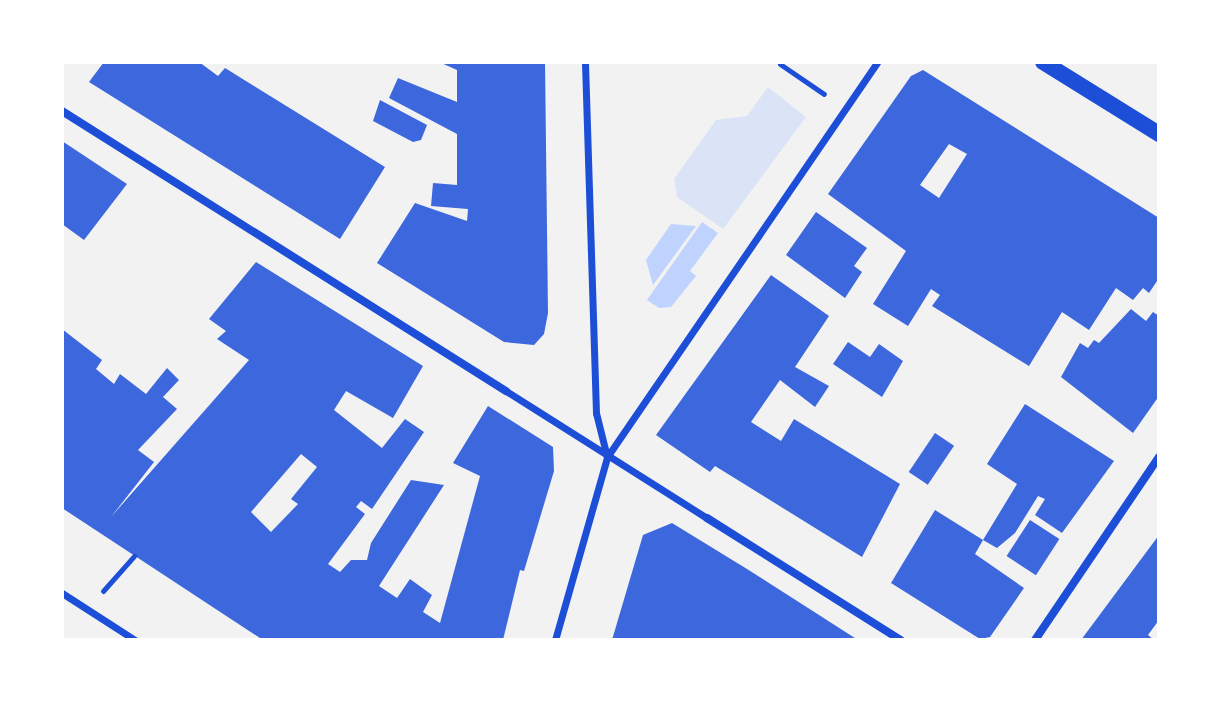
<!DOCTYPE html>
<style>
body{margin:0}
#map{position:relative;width:1221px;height:702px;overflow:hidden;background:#f2f2f2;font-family:Bitter,serif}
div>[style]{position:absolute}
.green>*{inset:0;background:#dbe4f7}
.water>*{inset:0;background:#bfd3fe}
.building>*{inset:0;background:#3d67dc;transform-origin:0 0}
.path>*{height:5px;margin:-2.5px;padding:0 2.5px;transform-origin:2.5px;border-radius:2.5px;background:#1d4ed8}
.pedestrian>*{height:7px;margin:-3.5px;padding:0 3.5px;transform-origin:3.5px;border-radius:3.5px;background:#1d4ed8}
.minor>*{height:8px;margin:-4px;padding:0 4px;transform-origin:4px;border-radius:4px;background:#1d4ed8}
.secondary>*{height:16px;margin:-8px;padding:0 8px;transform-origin:8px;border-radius:8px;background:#1d4ed8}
span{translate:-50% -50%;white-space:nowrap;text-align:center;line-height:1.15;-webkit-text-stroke:6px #fff;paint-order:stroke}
.frame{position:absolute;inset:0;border:64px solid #fff;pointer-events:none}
</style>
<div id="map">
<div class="green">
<i style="clip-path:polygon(768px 87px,806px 117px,723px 229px,677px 197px,674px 179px,716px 120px,747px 116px)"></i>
</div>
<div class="water">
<i style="clip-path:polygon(702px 222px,718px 233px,690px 271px,696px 276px,671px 307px,659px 308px,647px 300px)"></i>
<i style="clip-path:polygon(671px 224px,696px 226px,653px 285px,646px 260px)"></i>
</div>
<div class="building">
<i style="clip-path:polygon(104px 62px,199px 62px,218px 76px,225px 68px,385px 167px,340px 239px,89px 82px)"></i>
<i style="clip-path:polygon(439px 62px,545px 62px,548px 313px,544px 334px,534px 345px,504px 342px,377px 263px,415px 203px,467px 221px,468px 209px,431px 206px,433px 183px,457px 185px,457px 134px,389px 98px,398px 78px,457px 102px,457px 70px)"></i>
<i style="clip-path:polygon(evenodd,923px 70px,1159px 218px,1159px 278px,1149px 293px,1143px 288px,1133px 300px,1116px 288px,1089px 330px,1062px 312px,1029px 366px,932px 306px,940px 295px,931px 289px,908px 326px,873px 304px,906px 251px,828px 194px,911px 76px,923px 70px,949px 144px,967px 154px,939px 198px,920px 185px,949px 144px)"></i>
<i style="clip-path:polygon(380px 100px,427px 125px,421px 140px,413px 142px,373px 121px)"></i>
<i style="clip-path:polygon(62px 141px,127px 184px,84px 240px,62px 224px)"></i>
<i style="clip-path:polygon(816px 212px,867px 248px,854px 266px,862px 272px,845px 298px,786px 255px)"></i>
<i style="clip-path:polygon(evenodd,256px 262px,423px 366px,393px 418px,346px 391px,334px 410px,382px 448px,405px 419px,424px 432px,372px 509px,361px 501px,356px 507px,365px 514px,328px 564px,340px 572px,351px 560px,367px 560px,371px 543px,411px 480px,444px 485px,379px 586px,397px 598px,410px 579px,432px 595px,423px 612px,440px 623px,480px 476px,453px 463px,488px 406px,553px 447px,554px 471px,524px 571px,520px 570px,503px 640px,263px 640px,62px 508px,62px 329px,102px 360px,96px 369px,114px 384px,120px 374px,146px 394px,167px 368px,179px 380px,163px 397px,177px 409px,138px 450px,154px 462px,111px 517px,249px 360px,217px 339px,226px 331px,209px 319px,256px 262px,301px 454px,317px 467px,291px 499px,298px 504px,271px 532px,251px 512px,301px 454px)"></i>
<i style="clip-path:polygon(771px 275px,829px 316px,795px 367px,829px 386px,815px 407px,780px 380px,751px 422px,781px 441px,794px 419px,900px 484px,862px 557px,715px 466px,710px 472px,656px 435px)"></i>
<i style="clip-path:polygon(1131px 309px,1146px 321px,1153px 312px,1159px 316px,1159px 396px,1133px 433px,1061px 377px,1080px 343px,1088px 348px,1094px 340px,1099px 343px)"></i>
<i style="clip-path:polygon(848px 342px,870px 357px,879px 344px,903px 361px,882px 397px,833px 364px)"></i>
<i style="clip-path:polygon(1025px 404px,1114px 461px,1062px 533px,1035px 515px,1045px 499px,1038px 496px,1015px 533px,997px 548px,983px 540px,975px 554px,1024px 588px,990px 637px,980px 639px,891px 583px,935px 510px,983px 540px,1017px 484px,987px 464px)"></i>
<i style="left:935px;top:433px;width:23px;height:47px;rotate:34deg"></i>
<i style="left:1030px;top:520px;width:35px;height:43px;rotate:33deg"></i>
<i style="clip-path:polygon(672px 523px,747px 569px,858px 640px,612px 640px,643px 535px)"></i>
<i style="clip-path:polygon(1159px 535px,1159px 620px,1148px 635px,1154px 640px,1081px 640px)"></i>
</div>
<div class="path">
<i style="left:780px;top:64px;width:53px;rotate:34.3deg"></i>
<i style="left:103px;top:591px;width:47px;rotate:-48.5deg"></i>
</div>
<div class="pedestrian">
<i style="left:506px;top:391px;width:238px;rotate:32.3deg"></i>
<i style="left:607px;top:457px;width:478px;rotate:-55.6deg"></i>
<i style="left:62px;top:593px;width:87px;rotate:32.8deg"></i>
<i style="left:555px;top:640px;width:190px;rotate:-74.1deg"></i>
<i style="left:607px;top:457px;width:45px;rotate:-104deg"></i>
<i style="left:596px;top:413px;width:351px;rotate:-91.8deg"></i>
</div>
<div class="minor">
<i style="left:62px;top:111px;width:525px;rotate:32.24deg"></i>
<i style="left:707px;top:518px;width:229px;rotate:32.2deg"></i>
<i style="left:1035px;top:640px;width:221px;rotate:-55.9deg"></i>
</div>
<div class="secondary">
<i style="left:1043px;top:62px;width:137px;rotate:31.8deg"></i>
</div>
<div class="frame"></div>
</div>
